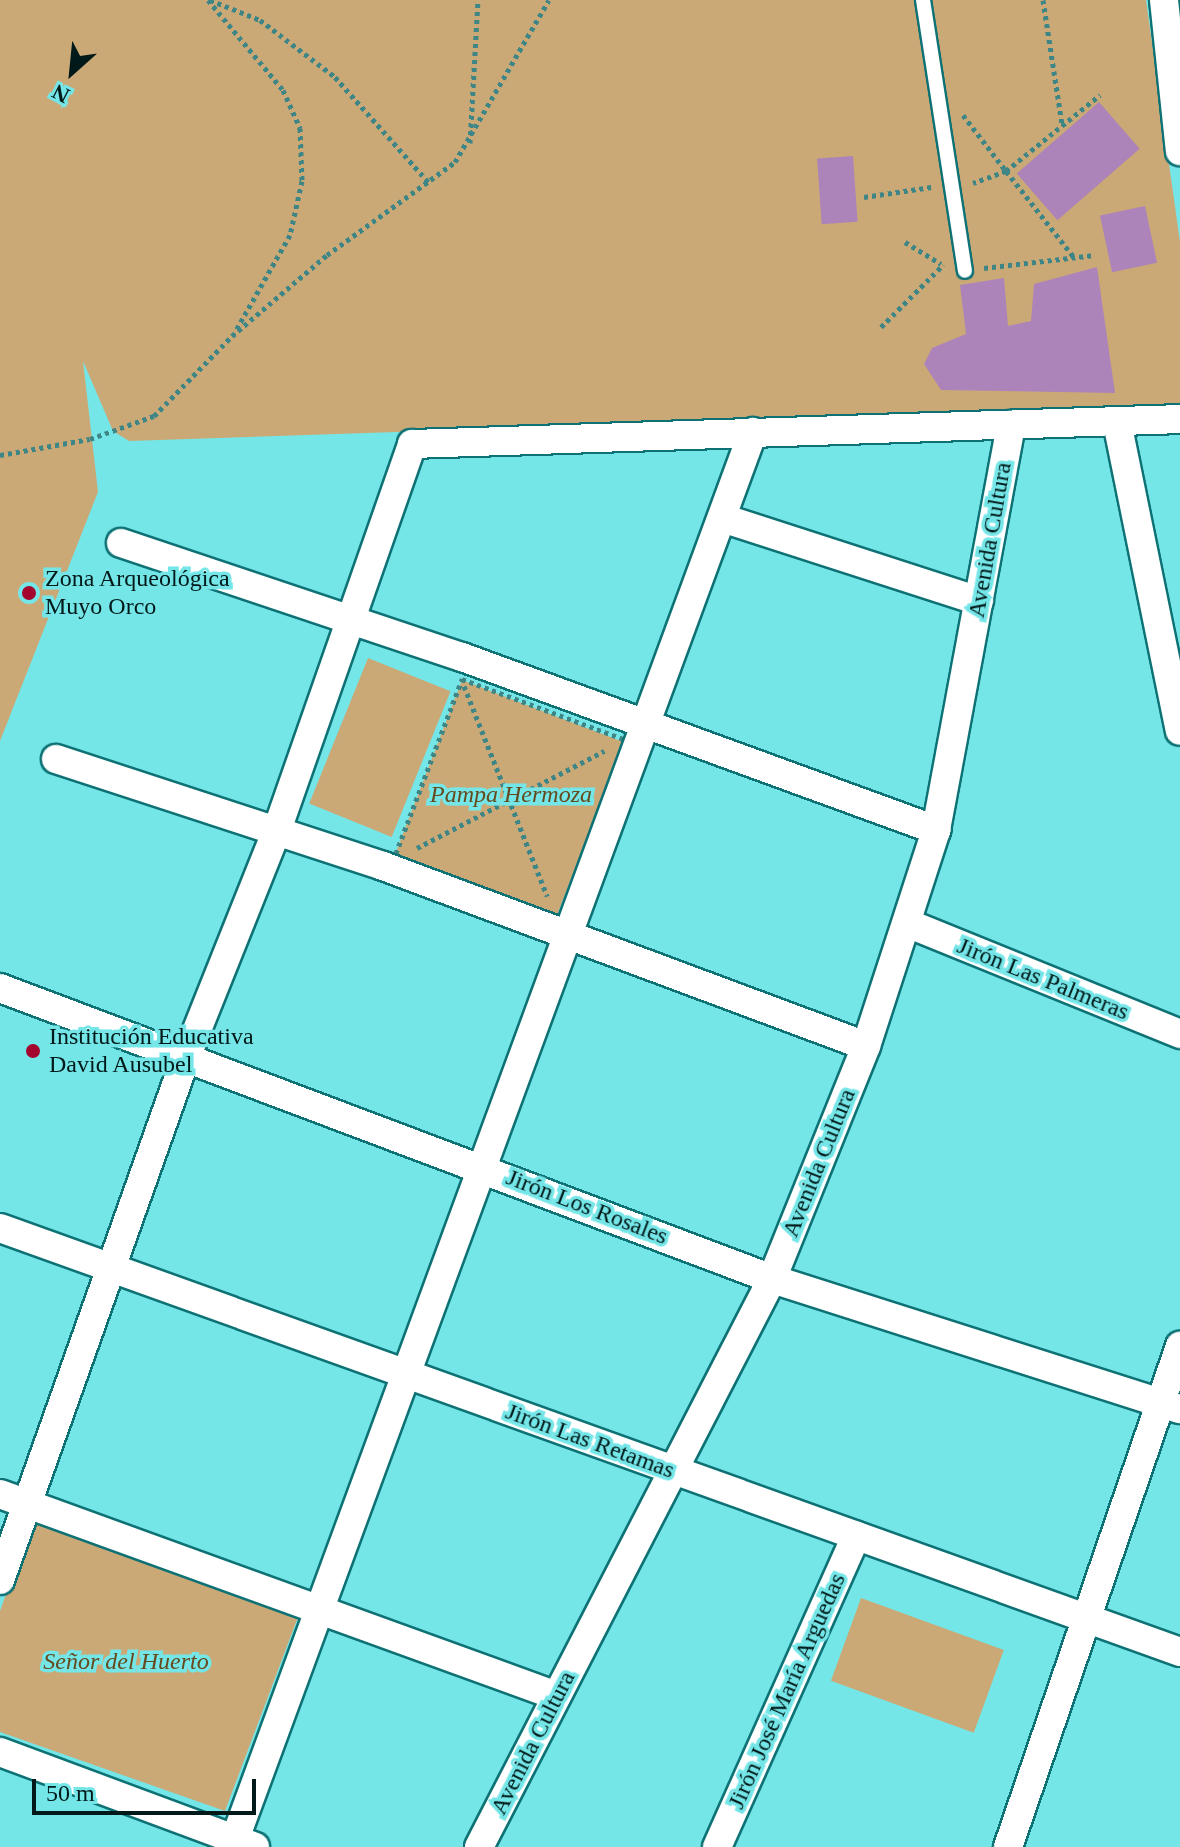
<!DOCTYPE html>
<meta charset="utf-8">
<style>
body{margin:0}
#map{position:relative;width:1180px;height:1847px;overflow:hidden;background:#75e6e8;font-family:Georgia,serif}
div>[style]{position:absolute}
.green>*{inset:0;background:#cba976;transform-origin:0 0}
.building>*{inset:0;background:#ac84b9;transform-origin:0 0}
.path>*{height:5px;margin-top:-2.5px;transform-origin:0;background:repeating-linear-gradient(90deg,#3e8586 0 4px,transparent 0 8px)}
.roads{filter:drop-shadow(2px 0 #0e7275) drop-shadow(-2px 0 #0e7275) drop-shadow(0 2px #0e7275) drop-shadow(0 -2px #0e7275)}
.service>*{height:14px;margin:-7px;padding:0 7px;transform-origin:7px;border-radius:7px;background:#fff}
.minor>*{height:28px;margin:-14px;padding:0 14px;transform-origin:14px;border-radius:14px;background:#fff}
.dots>*{width:22px;height:22px;translate:-50% -50%;box-sizing:border-box;border:4px solid #75e6e8;border-radius:50%}
span{translate:-50% -50%;white-space:nowrap;text-align:center;line-height:1.15;-webkit-text-stroke:7px #75e6e8;paint-order:stroke}
.street-label{font-size:24px;color:#011919}
.poi-label{font-size:24px;color:#011919}
.left{translate:0 -50%;text-align:left}
.park-label{font-size:24px;color:#654a1d;font-style:italic}
.north{position:absolute;left:32px;top:32px;width:80px;height:80px;-webkit-text-stroke:6px #75e6e8;paint-order:stroke;rotate:207deg;font-size:22px;font-weight:700;line-height:32px;text-align:center;color:#011919}
.north::after{content:'';display:block;margin:auto;width:28px;height:36px;background:#011919;clip-path:polygon(50% 0,100% 100%,50% 72%,0 100%)}
.scale{position:absolute;left:32px;top:1779px;width:224px;height:36px;box-sizing:border-box;border:4px solid #011919;border-top:0;padding-left:10px;font-size:24px;line-height:28px;white-space:nowrap;color:#011919;-webkit-text-stroke:6px #75e6e8;paint-order:stroke}
</style>
<div id="map">
<div class="green">
<i style="clip-path:polygon(0 0,1146px 0,1180px 242px,1180px 412px,961px 413px,129px 441px,113px 431px,83px 361px,98px 492px,0 741px)"></i>
<i style="left:368px;top:658px;width:89px;height:157px;rotate:22deg"></i>
<i style="left:462px;top:680px;width:173px;height:192px;rotate:21deg"></i>
<i style="clip-path:polygon(34px 1515px,301px 1609px,225px 1811px,0 1732px,0 1611px)"></i>
<i style="left:861px;top:1598px;width:152px;height:88px;rotate:20deg"></i>
</div>
<div class="building">
<i style="left:1099px;top:102px;width:62px;height:109px;rotate:49deg"></i>
<i style="left:853px;top:156px;width:66px;height:36px;rotate:86deg"></i>
<i style="left:1145px;top:206px;width:58px;height:46px;rotate:78deg"></i>
<i style="clip-path:polygon(1097px 267px,1115px 393px,941px 390px,924px 364px,932px 348px,966px 334px,960px 285px,1004px 278px,1008px 326px,1031px 321px,1034px 284px)"></i>
</div>
<div class="path">
<i style="left:208px;top:0;width:117px;rotate:50.2deg"></i>
<i style="left:283px;top:90px;width:42px;rotate:65.9deg"></i>
<i style="left:300px;top:128px;width:53px;rotate:87.8deg"></i>
<i style="left:302px;top:181px;width:55px;rotate:102.5deg"></i>
<i style="left:290px;top:235px;width:112px;rotate:119.6deg"></i>
<i style="left:210px;top:0;width:54px;rotate:21.8deg"></i>
<i style="left:260px;top:20px;width:94px;rotate:37.2deg"></i>
<i style="left:335px;top:77px;width:143px;rotate:48.4deg"></i>
<i style="left:1043px;top:0;width:125px;rotate:81.3deg"></i>
<i style="left:963px;top:115px;width:71px;rotate:52.5deg"></i>
<i style="left:1006px;top:171px;width:35px;rotate:160deg"></i>
<i style="left:470px;top:143px;width:143px;rotate:-86.8deg"></i>
<i style="left:864px;top:197px;width:68px;rotate:-8.5deg"></i>
<i style="left:905px;top:242px;width:42px;rotate:31.4deg"></i>
<i style="left:1073px;top:256px;width:108px;rotate:-128.2deg"></i>
<i style="left:1006px;top:171px;width:121px;rotate:-39deg"></i>
<i style="left:984px;top:268px;width:111px;rotate:-6.7deg"></i>
<i style="left:881px;top:327px;width:88px;rotate:-45deg"></i>
<i style="left:0;top:455px;width:91px;rotate:-10.1deg"></i>
<i style="left:90px;top:439px;width:68px;rotate:-19.8deg"></i>
<i style="left:154px;top:416px;width:112px;rotate:-45.7deg"></i>
<i style="left:232px;top:336px;width:125px;rotate:-40.5deg"></i>
<i style="left:327px;top:255px;width:158px;rotate:-36deg"></i>
<i style="left:455px;top:162px;width:187px;rotate:-59.9deg"></i>
<i style="left:462px;top:679px;width:175px;rotate:20.4deg"></i>
<i style="left:626px;top:740px;width:194px;rotate:110.2deg"></i>
<i style="left:559px;top:922px;width:177px;rotate:-159.8deg"></i>
<i style="left:393px;top:861px;width:195px;rotate:-69.2deg"></i>
<i style="left:464px;top:686px;width:226px;rotate:68.4deg"></i>
<i style="left:417px;top:848px;width:211px;rotate:-27.4deg"></i>
</div>
<div class="roads">
<div class="service">
<i style="left:923px;top:0;width:274px;rotate:81.2deg"></i>
</div>
<div class="minor">
<i style="left:1164px;top:0;width:152px;rotate:84deg"></i>
<i style="left:1117px;top:422px;width:315px;rotate:78.5deg"></i>
<i style="left:722px;top:518px;width:270px;rotate:17.9deg"></i>
<i style="left:121px;top:543px;width:360px;rotate:18.5deg"></i>
<i style="left:462px;top:657px;width:505px;rotate:20.05deg"></i>
<i style="left:56px;top:759px;width:344px;rotate:18.1deg"></i>
<i style="left:383px;top:866px;width:515px;rotate:20.44deg"></i>
<i style="left:907px;top:923px;width:295px;rotate:22.1deg"></i>
<i style="left:0;top:988px;width:825px;rotate:20.65deg"></i>
<i style="left:772px;top:1279px;width:428px;rotate:17.7deg"></i>
<i style="left:0;top:1228px;width:1254px;rotate:19.76deg"></i>
<i style="left:0;top:1494px;width:592px;rotate:19.93deg"></i>
<i style="left:0;top:1580px;width:552px;rotate:-70.42deg"></i>
<i style="left:185px;top:1060px;width:245px;rotate:-68.2deg"></i>
<i style="left:276px;top:833px;width:412px;rotate:-70.7deg"></i>
<i style="left:412px;top:444px;width:768px;rotate:-1.86deg"></i>
<i style="left:0;top:1752px;width:272px;rotate:20.4deg"></i>
<i style="left:232px;top:1847px;width:1508px;rotate:-69.79deg"></i>
<i style="left:479px;top:1847px;width:639px;rotate:-62.71deg"></i>
<i style="left:772px;top:1279px;width:251px;rotate:-68deg"></i>
<i style="left:866px;top:1046px;width:227px;rotate:-72deg"></i>
<i style="left:936px;top:830px;width:412px;rotate:-79.5deg"></i>
<i style="left:717px;top:1847px;width:341px;rotate:-65.9deg"></i>
<i style="left:1008px;top:1847px;width:530px;rotate:-71.05deg"></i>
</div>
</div>
<div class="dots">
<i style="left:29px;top:593px;background:#a3052f"></i>
<i style="left:33px;top:1051px;background:#a3052f"></i>
</div>
<div class="street-label">
<span style="left:990px;top:540px;rotate:-80deg">Avenida Cultura</span>
<span style="left:1043px;top:979px;rotate:22deg">Jirón Las Palmeras</span>
<span style="left:819px;top:1163px;rotate:-68deg">Avenida Cultura</span>
<span style="left:587px;top:1207px;rotate:21deg">Jirón Los Rosales</span>
<span style="left:590px;top:1441px;rotate:20deg">Jirón Las Retamas</span>
<span style="left:787px;top:1691px;rotate:-66deg">Jirón José María Arguedas</span>
<span style="left:533px;top:1743px;rotate:-63deg">Avenida Cultura</span>
</div>
<div class="poi-label">
<span class="left" style="left:45px;top:593px">Zona Arqueológica<br>Muyo Orco</span>
<span class="left" style="left:49px;top:1051px">Institución Educativa<br>David Ausubel</span>
</div>
<div class="park-label">
<span style="left:511px;top:795px">Pampa Hermoza</span>
<span style="left:126px;top:1662px">Señor del Huerto</span>
</div>
<div class="north">N</div>
<div class="scale">50 m</div>
</div>
